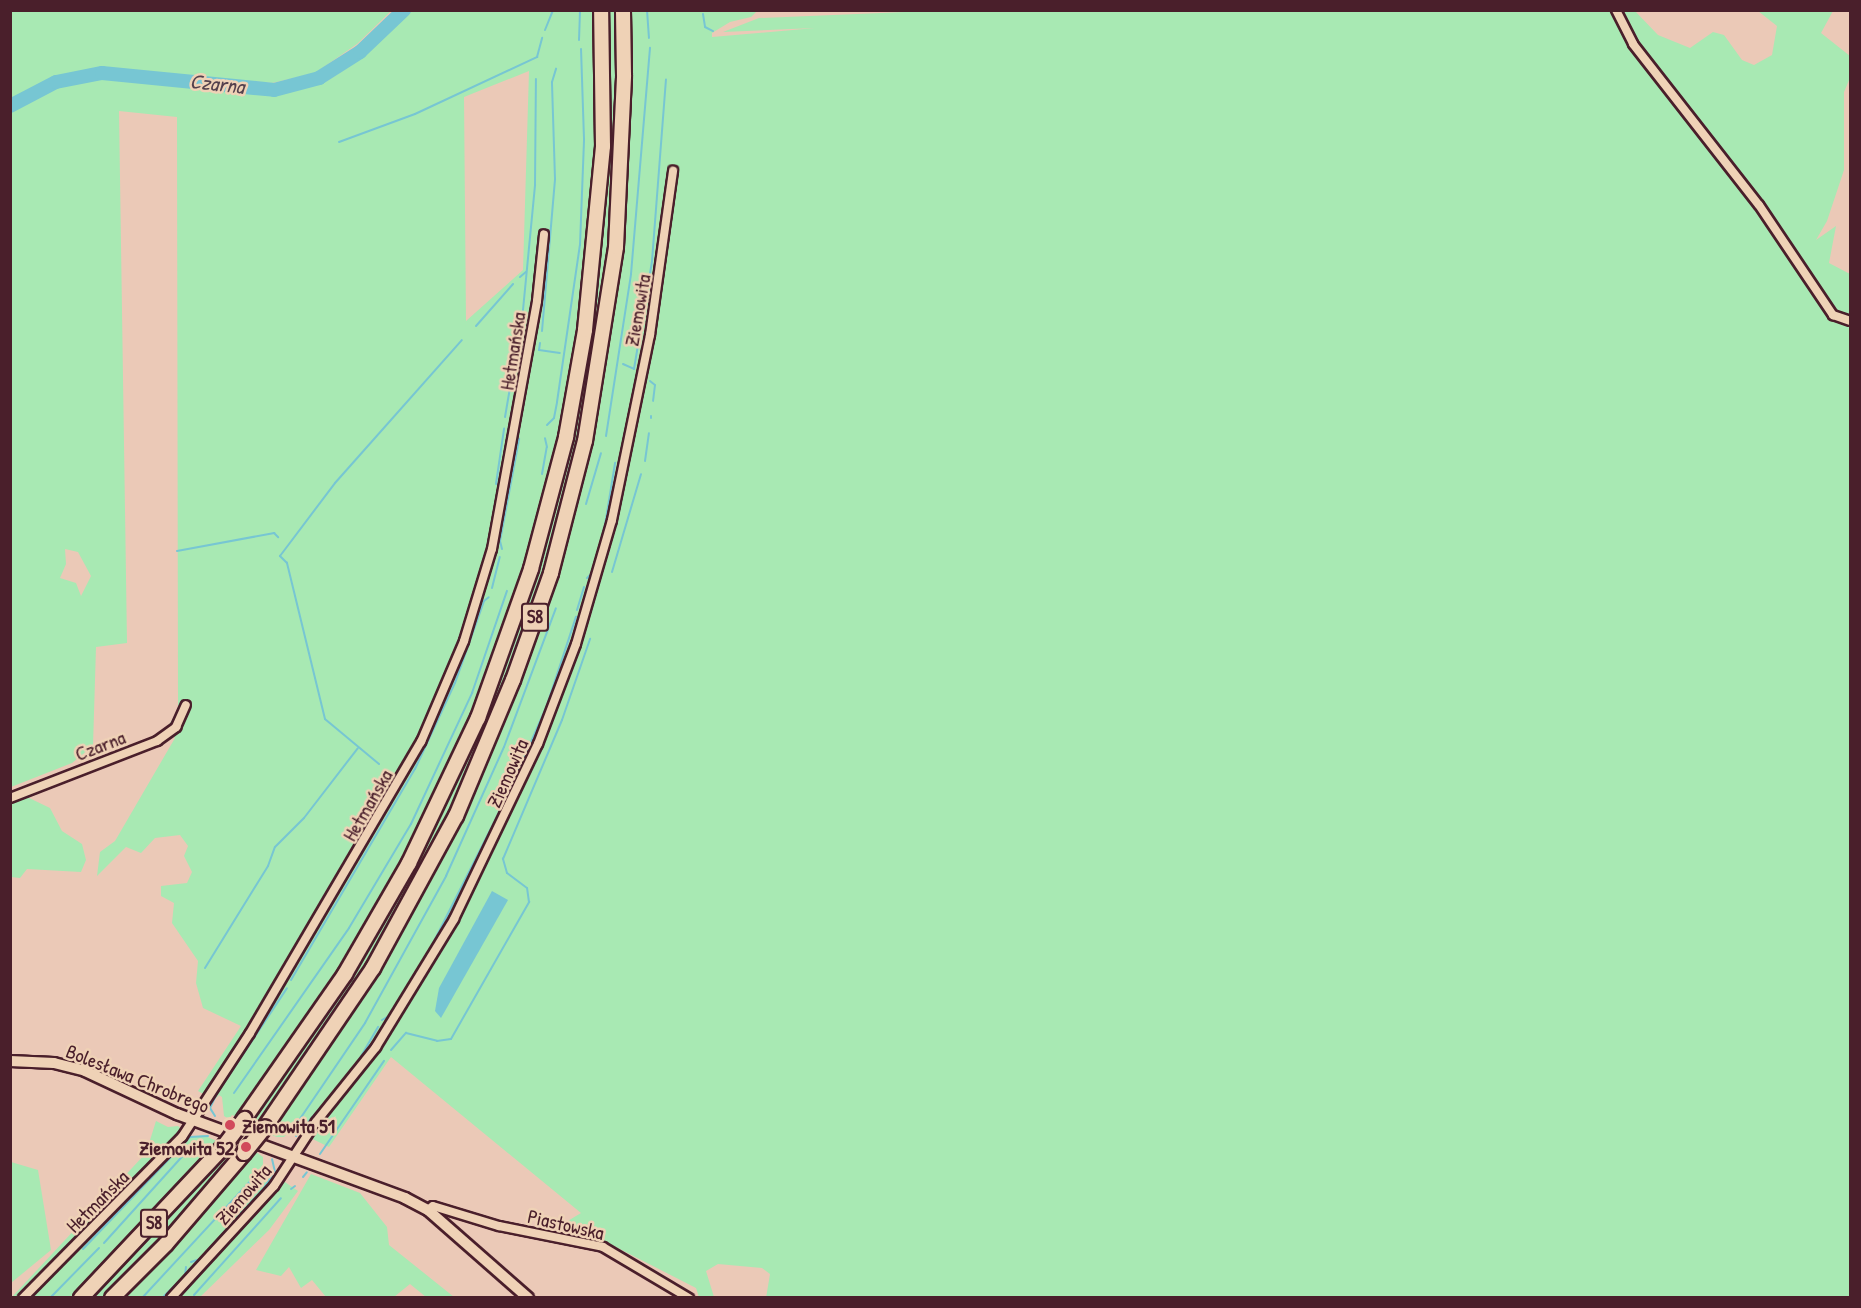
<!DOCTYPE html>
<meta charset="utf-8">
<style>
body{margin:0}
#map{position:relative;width:1861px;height:1308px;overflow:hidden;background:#ebc9b7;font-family:"Patrick Hand",sans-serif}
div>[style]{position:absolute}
.green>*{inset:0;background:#a8e9b3}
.water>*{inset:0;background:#77c6d3}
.stream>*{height:2px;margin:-1px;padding:0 1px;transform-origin:1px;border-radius:1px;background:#77c6d3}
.river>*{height:14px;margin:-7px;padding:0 7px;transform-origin:7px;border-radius:7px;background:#77c6d3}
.roads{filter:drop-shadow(2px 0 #4a1f2b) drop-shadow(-2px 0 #4a1f2b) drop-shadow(0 2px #4a1f2b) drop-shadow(0 -2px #4a1f2b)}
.street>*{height:8px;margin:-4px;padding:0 4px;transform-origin:4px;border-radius:4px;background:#efd2b6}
.secondary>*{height:10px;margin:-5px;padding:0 5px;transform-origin:5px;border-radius:5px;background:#efd2b6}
.highway>*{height:14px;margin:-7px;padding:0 7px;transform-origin:7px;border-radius:7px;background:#efd2b6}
.bridges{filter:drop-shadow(2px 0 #4a1f2b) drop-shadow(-2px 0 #4a1f2b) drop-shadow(0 2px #4a1f2b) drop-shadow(0 -2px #4a1f2b)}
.highway-bridge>*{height:14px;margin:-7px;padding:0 7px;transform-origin:7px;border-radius:7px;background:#efd2b6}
.dots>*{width:16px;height:16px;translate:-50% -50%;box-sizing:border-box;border:3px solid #efd2b6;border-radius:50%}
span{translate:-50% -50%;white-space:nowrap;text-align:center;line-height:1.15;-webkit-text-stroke:5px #efd2b6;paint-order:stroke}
.shield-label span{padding:2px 4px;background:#efd2b6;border:2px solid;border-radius:4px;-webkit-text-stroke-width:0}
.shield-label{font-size:18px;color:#4a1f2b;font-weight:700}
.street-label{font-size:20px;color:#4a1f2b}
.poi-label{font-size:20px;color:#4a1f2b;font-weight:700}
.left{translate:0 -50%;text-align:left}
.right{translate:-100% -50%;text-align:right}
.water-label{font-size:21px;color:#53404d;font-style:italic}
.frame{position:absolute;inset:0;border:12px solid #4a1f2b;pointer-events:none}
</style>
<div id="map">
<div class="green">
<i style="clip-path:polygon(11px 10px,391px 10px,391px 11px,357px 44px,315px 73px,272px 83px,102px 67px,50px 80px,11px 98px)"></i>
<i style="clip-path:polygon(evenodd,411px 10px,757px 11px,751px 17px,730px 22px,712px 33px,712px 37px,815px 28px,723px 32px,759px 18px,952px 10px,1634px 10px,1658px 35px,1690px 48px,1713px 32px,1724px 35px,1742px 60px,1754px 65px,1772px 55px,1777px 26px,1758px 11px,1833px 11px,1821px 33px,1850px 56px,1850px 78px,1844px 92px,1844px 170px,1827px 221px,1816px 240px,1836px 226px,1829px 263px,1850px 274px,1850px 1297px,766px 1298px,770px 1274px,762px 1268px,718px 1264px,706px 1271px,714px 1297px,699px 1297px,696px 1288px,608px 1243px,568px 1230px,566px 1222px,581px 1213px,391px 1057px,329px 1147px,292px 1129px,284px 1137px,277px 1137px,268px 1134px,271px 1129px,232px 1115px,229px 1119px,224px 1116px,222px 1097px,219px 1095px,214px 1100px,198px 1091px,241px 1026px,203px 1008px,196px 983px,198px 961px,172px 923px,174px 903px,161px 896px,161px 886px,187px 883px,192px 872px,184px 856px,188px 846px,180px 835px,155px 838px,141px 853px,126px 847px,97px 876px,100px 852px,115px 841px,175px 738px,166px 729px,178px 711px,177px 117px,119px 111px,127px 643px,96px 647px,93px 746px,72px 763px,11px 787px,11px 112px,58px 87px,101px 79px,277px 93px,327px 81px,359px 60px,411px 10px,529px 71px,523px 270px,466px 321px,464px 97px,529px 71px,411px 10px,65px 549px,78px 552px,91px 576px,81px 596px,76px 583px,60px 578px,66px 564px,65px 549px)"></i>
<i style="clip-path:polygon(25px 796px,50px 808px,62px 831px,82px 844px,86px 860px,81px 872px,27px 869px,20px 878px,11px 877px,11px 804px)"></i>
<i style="clip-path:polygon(156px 1121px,168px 1127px,178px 1126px,190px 1138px,203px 1135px,251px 1156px,255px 1151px,263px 1157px,263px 1167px,298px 1191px,269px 1230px,200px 1297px,11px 1298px,146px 1153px)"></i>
<i style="clip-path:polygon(11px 1162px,38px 1170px,51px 1250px,11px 1283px)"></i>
<i style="clip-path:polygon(311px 1174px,360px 1193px,387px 1227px,389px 1245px,454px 1297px,426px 1297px,410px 1284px,394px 1297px,326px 1297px,312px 1280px,301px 1288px,289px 1267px,281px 1276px,256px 1270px)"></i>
</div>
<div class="water">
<i style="clip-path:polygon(492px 891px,508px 900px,441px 1018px,435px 1011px,439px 988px)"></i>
</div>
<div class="stream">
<i style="left:647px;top:10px;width:28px;rotate:86deg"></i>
<i style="left:703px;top:14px;width:13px;rotate:81deg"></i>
<i style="left:705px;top:27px;width:9px;rotate:27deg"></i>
<i style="left:545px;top:30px;width:22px;rotate:-68deg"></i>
<i style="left:579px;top:40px;width:30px;rotate:-88deg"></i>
<i style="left:339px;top:142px;width:81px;rotate:-20.2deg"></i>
<i style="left:415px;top:114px;width:135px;rotate:-25deg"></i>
<i style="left:537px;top:57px;width:20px;rotate:-75deg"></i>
<i style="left:520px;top:277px;width:8px;rotate:-40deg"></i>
<i style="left:523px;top:310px;width:126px;rotate:-84.5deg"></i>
<i style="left:535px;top:185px;width:106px;rotate:-89.5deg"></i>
<i style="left:520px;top:325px;width:22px;rotate:98deg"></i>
<i style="left:517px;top:347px;width:4px"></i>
<i style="left:476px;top:326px;width:56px;rotate:-48.6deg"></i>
<i style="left:542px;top:331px;width:153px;rotate:-85.1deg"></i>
<i style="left:555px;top:179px;width:97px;rotate:-91.8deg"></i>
<i style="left:552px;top:82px;width:14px;rotate:-73deg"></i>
<i style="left:540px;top:343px;width:7px;rotate:98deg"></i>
<i style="left:539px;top:350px;width:21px;rotate:8deg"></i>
<i style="left:623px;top:364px;width:12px;rotate:24deg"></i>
<i style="left:634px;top:369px;width:109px;rotate:-80.5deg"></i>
<i style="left:652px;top:261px;width:182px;rotate:-85.6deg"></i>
<i style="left:650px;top:381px;width:6px;rotate:39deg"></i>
<i style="left:655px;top:385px;width:16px;rotate:97deg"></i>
<i style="left:505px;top:417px;width:71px;rotate:-80.3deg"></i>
<i style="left:651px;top:418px;width:2px;rotate:-90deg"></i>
<i style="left:547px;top:425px;width:10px;rotate:-45deg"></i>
<i style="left:554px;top:418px;width:16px;rotate:-79deg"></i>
<i style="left:557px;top:402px;width:159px;rotate:-81.7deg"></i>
<i style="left:580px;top:245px;width:106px;rotate:-87.8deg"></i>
<i style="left:584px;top:139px;width:90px;rotate:-91.9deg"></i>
<i style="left:606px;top:436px;width:164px;rotate:-81.2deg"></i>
<i style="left:631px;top:274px;width:227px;rotate:-85.2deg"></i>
<i style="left:645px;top:461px;width:28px;rotate:-82deg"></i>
<i style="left:542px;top:474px;width:27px;rotate:-80deg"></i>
<i style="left:547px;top:447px;width:9px;rotate:-103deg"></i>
<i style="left:496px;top:484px;width:56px;rotate:-81.7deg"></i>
<i style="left:586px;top:504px;width:53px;rotate:-73.6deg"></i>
<i style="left:502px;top:549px;width:8px;rotate:-104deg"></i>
<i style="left:500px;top:541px;width:104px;rotate:-79.4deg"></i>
<i style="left:177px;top:551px;width:99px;rotate:-10.5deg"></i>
<i style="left:274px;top:533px;width:6px;rotate:45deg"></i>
<i style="left:612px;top:572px;width:102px;rotate:-73.5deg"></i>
<i style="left:587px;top:578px;width:8px;rotate:-45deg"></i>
<i style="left:593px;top:572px;width:49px;rotate:-75.7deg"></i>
<i style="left:605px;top:525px;width:63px;rotate:-80.8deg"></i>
<i style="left:492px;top:588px;width:32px;rotate:-76deg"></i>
<i style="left:577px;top:610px;width:24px;rotate:-73deg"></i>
<i style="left:379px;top:764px;width:70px;rotate:-140.2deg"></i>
<i style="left:325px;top:719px;width:161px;rotate:-103.7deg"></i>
<i style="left:287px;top:563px;width:10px;rotate:-135deg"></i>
<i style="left:280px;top:556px;width:91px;rotate:-53deg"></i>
<i style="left:335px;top:483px;width:191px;rotate:-48.4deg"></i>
<i style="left:205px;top:968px;width:120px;rotate:-58.3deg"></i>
<i style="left:268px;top:866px;width:20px;rotate:-70deg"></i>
<i style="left:275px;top:847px;width:41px;rotate:-45deg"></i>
<i style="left:304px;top:818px;width:88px;rotate:-52.4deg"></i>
<i style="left:291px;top:980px;width:245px;rotate:-59.6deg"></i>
<i style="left:415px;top:769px;width:95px;rotate:-65.1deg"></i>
<i style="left:455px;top:683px;width:87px;rotate:-70.5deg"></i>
<i style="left:484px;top:601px;width:6px;rotate:-39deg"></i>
<i style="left:382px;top:1020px;width:8px;rotate:-30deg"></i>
<i style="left:389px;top:1016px;width:65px;rotate:-57.5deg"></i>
<i style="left:424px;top:961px;width:184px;rotate:-63.2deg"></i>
<i style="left:507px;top:797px;width:100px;rotate:-66.5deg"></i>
<i style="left:547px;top:705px;width:93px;rotate:-71.8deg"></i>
<i style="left:391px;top:1050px;width:23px;rotate:-49deg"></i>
<i style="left:406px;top:1033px;width:32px;rotate:14deg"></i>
<i style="left:437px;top:1041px;width:14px;rotate:-8deg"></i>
<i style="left:451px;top:1039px;width:158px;rotate:-60.3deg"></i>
<i style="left:529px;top:902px;width:14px;rotate:-98deg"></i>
<i style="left:527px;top:888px;width:25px;rotate:-143deg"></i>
<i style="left:507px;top:873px;width:15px;rotate:-106deg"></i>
<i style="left:503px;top:859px;width:151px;rotate:-67deg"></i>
<i style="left:562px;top:720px;width:86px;rotate:-70.9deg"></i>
<i style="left:353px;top:1070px;width:50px;rotate:-59.8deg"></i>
<i style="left:234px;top:1093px;width:201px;rotate:-55.1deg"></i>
<i style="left:349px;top:928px;width:121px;rotate:-59.2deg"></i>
<i style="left:411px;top:824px;width:145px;rotate:-65deg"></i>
<i style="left:472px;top:693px;width:108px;rotate:-71.1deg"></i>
<i style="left:215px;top:1116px;width:9px;rotate:-122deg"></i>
<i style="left:210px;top:1108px;width:14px;rotate:-65deg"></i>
<i style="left:216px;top:1095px;width:128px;rotate:-56.4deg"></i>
<i style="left:291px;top:1132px;width:132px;rotate:-55.8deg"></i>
<i style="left:365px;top:1023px;width:168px;rotate:-61.1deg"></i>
<i style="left:446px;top:876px;width:141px;rotate:-65.8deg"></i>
<i style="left:504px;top:747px;width:148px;rotate:-69.5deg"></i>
<i style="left:296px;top:1136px;width:72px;rotate:-49deg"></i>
<i style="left:320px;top:1154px;width:113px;rotate:-55.5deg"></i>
<i style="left:303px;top:1177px;width:6px;rotate:-51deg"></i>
<i style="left:291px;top:1189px;width:5px;rotate:-37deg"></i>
<i style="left:104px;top:1243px;width:125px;rotate:-47.9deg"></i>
<i style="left:83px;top:1249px;width:155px;rotate:-46.3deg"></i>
<i style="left:190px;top:1137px;width:18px;rotate:-3deg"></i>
<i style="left:191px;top:1262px;width:9px;rotate:-18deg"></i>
<i style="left:200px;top:1259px;width:94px;rotate:-48deg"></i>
<i style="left:263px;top:1189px;width:21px;rotate:-55deg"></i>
<i style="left:275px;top:1172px;width:13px;rotate:-103deg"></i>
<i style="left:194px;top:1295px;width:130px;rotate:-48.1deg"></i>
<i style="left:50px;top:1298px;width:70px;rotate:-45.6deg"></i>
<i style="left:142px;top:1298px;width:163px;rotate:-47.2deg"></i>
<i style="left:162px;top:1298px;width:32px;rotate:-44deg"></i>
<i style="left:185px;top:1276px;width:9px;rotate:-84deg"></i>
</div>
<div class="river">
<i style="left:10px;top:106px;width:52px;rotate:-27.6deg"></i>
<i style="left:56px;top:82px;width:47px;rotate:-11.1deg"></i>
<i style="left:102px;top:73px;width:173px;rotate:5.6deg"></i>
<i style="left:274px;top:90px;width:47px;rotate:-14.9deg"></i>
<i style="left:319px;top:78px;width:49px;rotate:-32.4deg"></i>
<i style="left:360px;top:52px;width:61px;rotate:-43.7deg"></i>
</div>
<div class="roads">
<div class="street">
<i style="left:1616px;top:10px;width:38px;rotate:63deg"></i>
<i style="left:1633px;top:44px;width:204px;rotate:52deg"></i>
<i style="left:1759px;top:205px;width:133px;rotate:56.1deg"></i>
<i style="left:1833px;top:315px;width:18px;rotate:19deg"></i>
<i style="left:10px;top:798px;width:158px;rotate:-21.2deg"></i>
<i style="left:157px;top:741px;width:24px;rotate:-36deg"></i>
<i style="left:176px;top:727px;width:24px;rotate:-66deg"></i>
<i style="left:428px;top:1210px;width:6px;rotate:-39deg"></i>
<i style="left:433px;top:1206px;width:69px;rotate:16.9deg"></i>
<i style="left:499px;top:1226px;width:106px;rotate:11.4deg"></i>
<i style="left:603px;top:1247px;width:100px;rotate:30.7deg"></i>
<i style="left:23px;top:1298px;width:226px;rotate:-45.4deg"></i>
<i style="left:182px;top:1137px;width:124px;rotate:-56.8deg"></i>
<i style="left:250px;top:1033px;width:338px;rotate:-59.6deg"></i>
<i style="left:421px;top:742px;width:110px;rotate:-66.9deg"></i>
<i style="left:464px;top:641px;width:96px;rotate:-73.1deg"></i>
<i style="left:492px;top:549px;width:252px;rotate:-79.7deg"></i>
<i style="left:537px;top:301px;width:67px;rotate:-84deg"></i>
<i style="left:171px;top:1298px;width:152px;rotate:-47.4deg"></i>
<i style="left:274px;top:1186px;width:77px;rotate:-56.7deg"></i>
<i style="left:316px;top:1122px;width:96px;rotate:-51.3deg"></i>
<i style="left:376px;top:1047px;width:150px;rotate:-58.6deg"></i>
<i style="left:454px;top:919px;width:194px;rotate:-64.4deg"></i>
<i style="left:538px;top:744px;width:107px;rotate:-69.2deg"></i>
<i style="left:576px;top:644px;width:129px;rotate:-73.8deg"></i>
<i style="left:612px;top:520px;width:189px;rotate:-78.4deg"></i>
<i style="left:650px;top:335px;width:166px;rotate:-82deg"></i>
</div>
<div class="secondary">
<i style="left:10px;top:1061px;width:44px;rotate:2.6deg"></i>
<i style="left:54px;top:1063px;width:32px;rotate:14deg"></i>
<i style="left:85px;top:1071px;width:102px;rotate:25.1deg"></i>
<i style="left:177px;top:1114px;width:243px;rotate:20.2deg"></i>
<i style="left:405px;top:1198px;width:26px;rotate:28deg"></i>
<i style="left:428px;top:1210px;width:133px;rotate:41.3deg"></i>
</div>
<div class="highway">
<i style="left:244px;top:1119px;width:177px;rotate:-55.1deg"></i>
<i style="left:345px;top:974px;width:128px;rotate:-60deg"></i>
<i style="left:409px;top:863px;width:161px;rotate:-64.6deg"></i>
<i style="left:478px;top:718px;width:158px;rotate:-70.4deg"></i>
<i style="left:531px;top:569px;width:137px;rotate:-75.1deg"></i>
<i style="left:566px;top:437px;width:109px;rotate:-79.9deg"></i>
<i style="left:585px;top:330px;width:185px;rotate:-84.4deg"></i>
<i style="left:603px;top:146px;width:136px;rotate:-90.8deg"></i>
<i style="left:265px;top:1127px;width:192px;rotate:-55.8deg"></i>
<i style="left:373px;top:968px;width:173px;rotate:-61.4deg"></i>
<i style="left:456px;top:816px;width:147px;rotate:-67.3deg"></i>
<i style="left:513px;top:680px;width:114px;rotate:-70.4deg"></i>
<i style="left:551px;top:573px;width:136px;rotate:-75.6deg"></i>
<i style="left:585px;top:441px;width:196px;rotate:-80.9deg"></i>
<i style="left:616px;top:247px;width:172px;rotate:-87.3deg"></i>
<i style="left:624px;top:75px;width:65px;rotate:-90.9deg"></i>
<i style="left:81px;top:1298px;width:209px;rotate:-46.7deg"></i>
<i style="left:112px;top:1298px;width:76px;rotate:-45deg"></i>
<i style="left:166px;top:1244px;width:120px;rotate:-49.4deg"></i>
</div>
</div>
<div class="bridges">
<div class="highway-bridge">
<i style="left:224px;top:1146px;width:34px;rotate:-53deg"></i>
<i style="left:244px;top:1153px;width:33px;rotate:-51deg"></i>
</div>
</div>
<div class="dots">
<i style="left:230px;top:1125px;background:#d1495b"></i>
<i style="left:246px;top:1147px;background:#d1495b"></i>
</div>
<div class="shield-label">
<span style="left:535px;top:617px">S8</span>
<span style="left:154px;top:1223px">S8</span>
</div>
<div class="street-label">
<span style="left:637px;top:310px;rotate:-80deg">Ziemowita</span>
<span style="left:512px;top:351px;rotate:-81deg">Hetmańska</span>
<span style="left:100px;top:745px;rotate:-21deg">Czarna</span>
<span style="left:507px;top:773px;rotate:-66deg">Ziemowita</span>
<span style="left:367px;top:805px;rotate:-60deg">Hetmańska</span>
<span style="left:138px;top:1078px;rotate:22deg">Bolesława Chrobrego</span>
<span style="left:243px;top:1194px;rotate:-49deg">Ziemowita</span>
<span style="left:97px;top:1201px;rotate:-45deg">Hetmańska</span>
<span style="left:566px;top:1224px;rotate:13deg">Piastowska</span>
</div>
<div class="poi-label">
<span class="left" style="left:242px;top:1125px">Ziemowita 51</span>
<span class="right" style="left:234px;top:1147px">Ziemowita 52</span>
</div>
<div class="water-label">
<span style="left:217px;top:84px;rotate:6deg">Czarna</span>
</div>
<div class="frame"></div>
</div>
